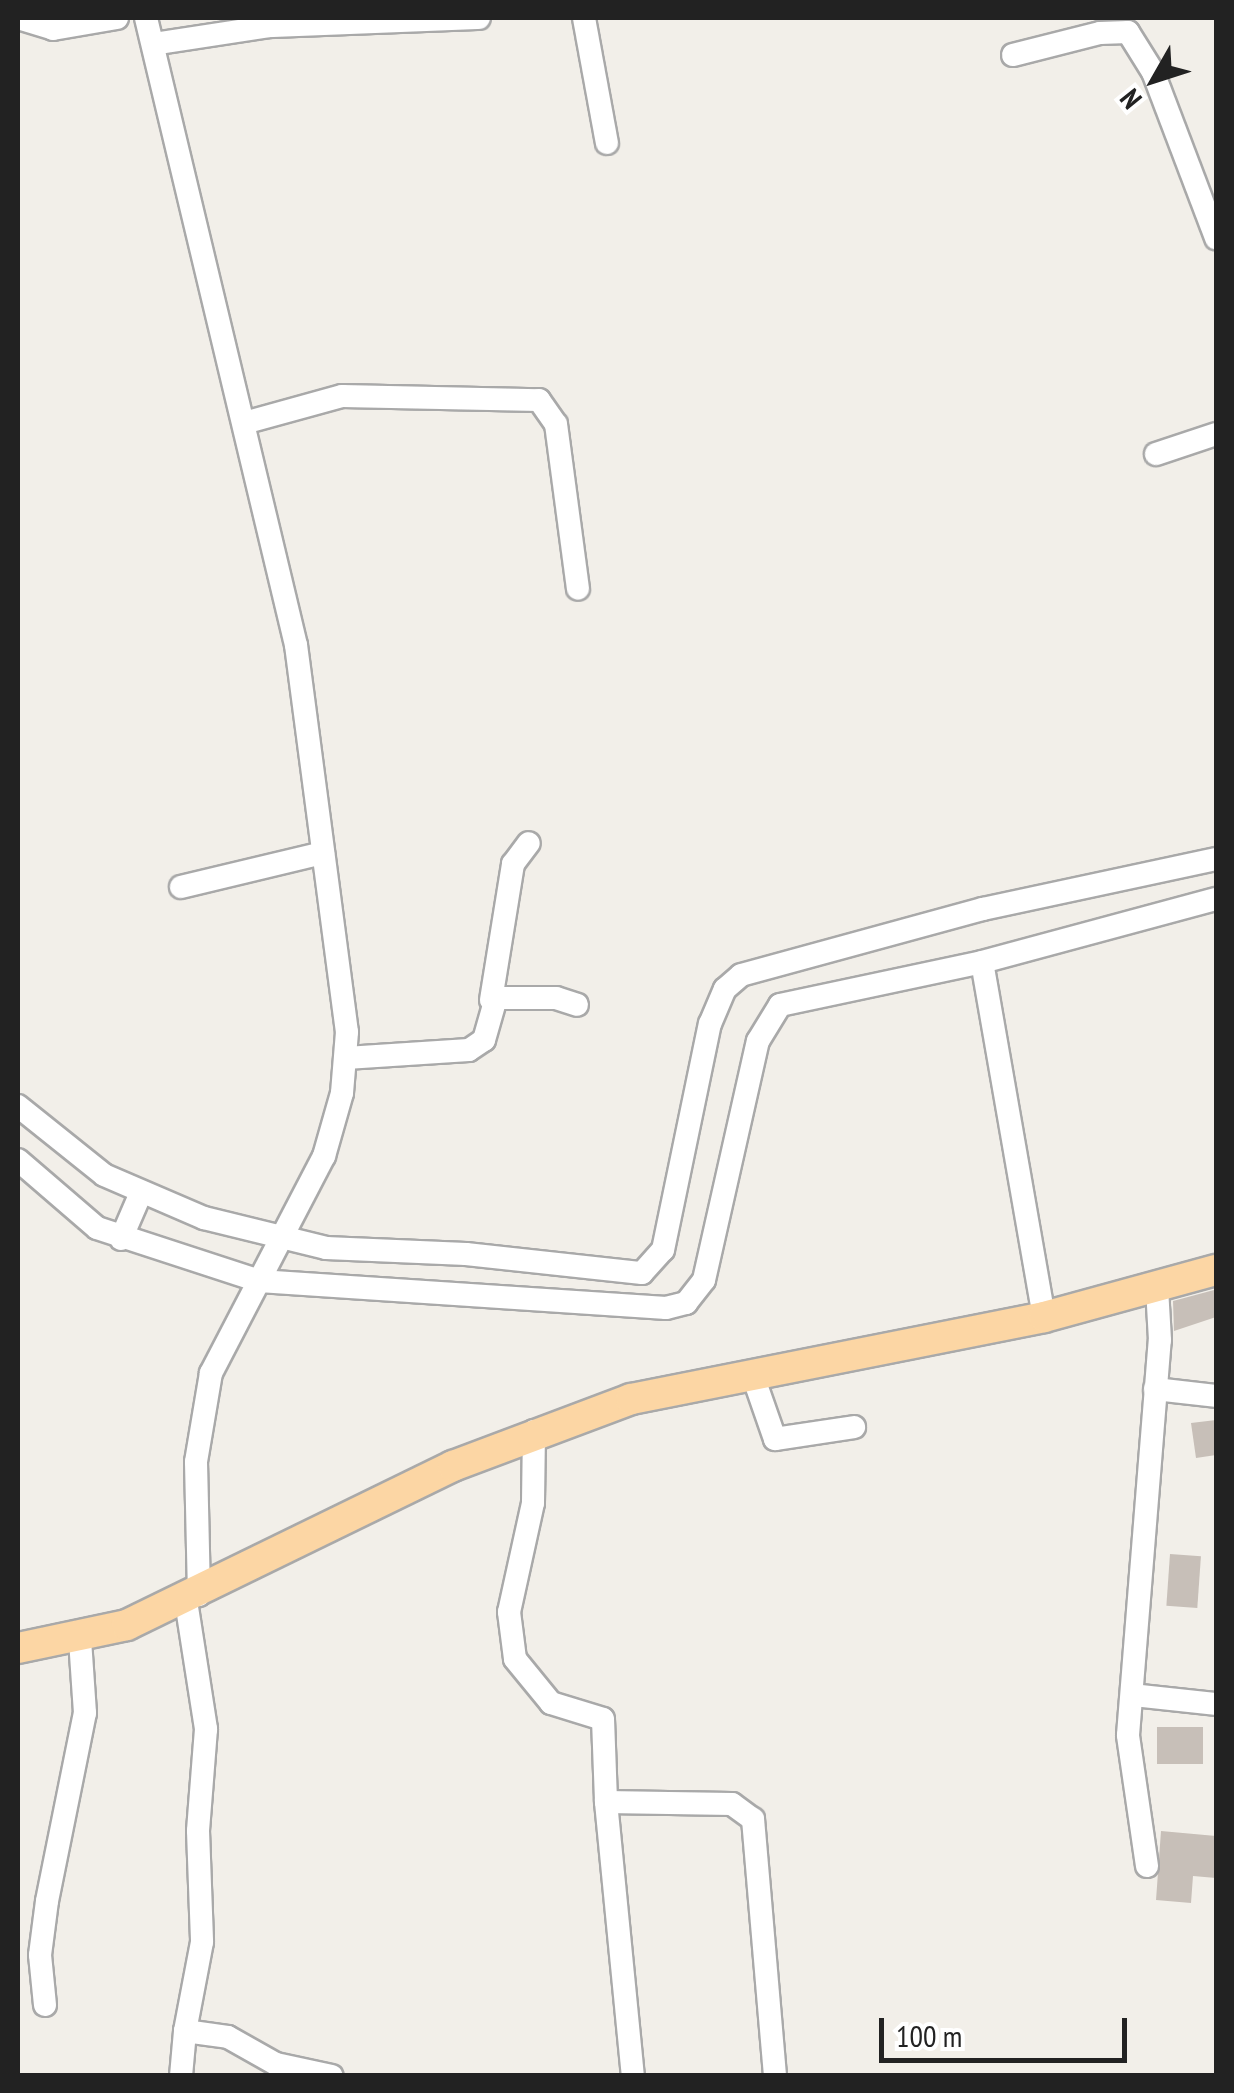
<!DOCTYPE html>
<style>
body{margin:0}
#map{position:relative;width:1234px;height:2093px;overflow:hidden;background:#f2efe9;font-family:"PT Sans Narrow",sans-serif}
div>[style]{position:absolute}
.building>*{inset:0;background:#c7bfb8;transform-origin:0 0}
.roads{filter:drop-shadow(2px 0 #a9a9a9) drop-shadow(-2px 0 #a9a9a9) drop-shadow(0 2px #a9a9a9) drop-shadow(0 -2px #a9a9a9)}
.minor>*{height:22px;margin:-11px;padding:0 11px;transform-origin:11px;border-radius:11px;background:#fff}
.major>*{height:30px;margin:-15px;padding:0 15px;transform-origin:15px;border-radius:15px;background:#fcd6a4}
span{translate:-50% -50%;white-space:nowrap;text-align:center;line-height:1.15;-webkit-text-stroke:10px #fff;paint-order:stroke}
.frame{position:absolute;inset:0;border:20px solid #222;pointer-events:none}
.north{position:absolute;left:1104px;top:30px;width:100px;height:100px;-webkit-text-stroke:8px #fff;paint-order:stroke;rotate:231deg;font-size:28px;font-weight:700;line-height:40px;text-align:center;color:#222}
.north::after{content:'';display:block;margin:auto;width:35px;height:45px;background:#222;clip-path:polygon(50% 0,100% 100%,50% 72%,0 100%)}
.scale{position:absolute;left:879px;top:2018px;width:248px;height:45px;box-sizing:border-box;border:5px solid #222;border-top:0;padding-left:12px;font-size:30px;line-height:35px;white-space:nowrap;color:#222;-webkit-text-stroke:8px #fff;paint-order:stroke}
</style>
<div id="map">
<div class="building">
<i style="clip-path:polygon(1214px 1290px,1216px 1317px,1174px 1331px,1173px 1301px)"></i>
<i style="clip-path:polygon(1216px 1420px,1216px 1455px,1196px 1458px,1191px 1423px)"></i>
<i style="left:1170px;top:1554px;width:31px;height:52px;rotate:4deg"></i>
<i style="left:1157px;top:1727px;width:46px;height:37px"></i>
<i style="clip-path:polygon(1161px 1831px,1216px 1836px,1216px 1878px,1193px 1876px,1191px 1903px,1156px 1900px)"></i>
</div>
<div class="roads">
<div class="minor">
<i style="left:18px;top:18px;width:37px;rotate:17deg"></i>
<i style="left:53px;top:29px;width:65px;rotate:-9.8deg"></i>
<i style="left:146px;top:18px;width:645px;rotate:76.55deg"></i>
<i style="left:296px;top:645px;width:390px;rotate:82.5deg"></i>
<i style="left:347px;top:1032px;width:61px;rotate:94.7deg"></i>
<i style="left:342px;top:1093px;width:66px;rotate:105.9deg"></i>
<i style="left:324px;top:1156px;width:245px;rotate:117.5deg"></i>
<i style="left:211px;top:1373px;width:90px;rotate:99.6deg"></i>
<i style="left:196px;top:1462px;width:133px;rotate:88.7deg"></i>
<i style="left:584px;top:18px;width:127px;rotate:79.6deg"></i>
<i style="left:153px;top:44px;width:119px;rotate:-8.7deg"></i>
<i style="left:271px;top:26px;width:208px;rotate:-2.2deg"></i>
<i style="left:1013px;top:55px;width:90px;rotate:-14.2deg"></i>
<i style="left:1100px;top:33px;width:28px;rotate:-2deg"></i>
<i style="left:1128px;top:32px;width:47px;rotate:58deg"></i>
<i style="left:1153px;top:72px;width:178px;rotate:69.2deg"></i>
<i style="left:244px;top:423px;width:102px;rotate:-15.4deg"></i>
<i style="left:342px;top:396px;width:197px;rotate:1.2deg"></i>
<i style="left:539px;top:400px;width:29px;rotate:55deg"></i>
<i style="left:556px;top:424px;width:166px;rotate:82.4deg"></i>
<i style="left:1156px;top:454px;width:63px;rotate:-18.4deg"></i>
<i style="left:181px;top:887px;width:146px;rotate:-13.5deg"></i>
<i style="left:491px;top:1000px;width:138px;rotate:-80.8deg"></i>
<i style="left:513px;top:864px;width:26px;rotate:-53deg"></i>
<i style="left:346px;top:1058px;width:123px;rotate:-3.7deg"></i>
<i style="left:469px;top:1050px;width:18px;rotate:-34deg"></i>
<i style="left:484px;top:1040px;width:44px;rotate:-74.1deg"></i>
<i style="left:496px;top:998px;width:60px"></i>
<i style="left:556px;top:998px;width:22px;rotate:18deg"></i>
<i style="left:18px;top:1106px;width:110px;rotate:38.7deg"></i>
<i style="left:104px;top:1175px;width:109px;rotate:23.3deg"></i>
<i style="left:204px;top:1218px;width:126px;rotate:13.8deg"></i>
<i style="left:326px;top:1248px;width:140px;rotate:2.5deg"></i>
<i style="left:466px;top:1254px;width:177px;rotate:6.2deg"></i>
<i style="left:642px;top:1273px;width:31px;rotate:-48deg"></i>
<i style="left:663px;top:1250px;width:231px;rotate:-78.3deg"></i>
<i style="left:710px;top:1024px;width:38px;rotate:-67deg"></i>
<i style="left:725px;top:989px;width:21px;rotate:-41deg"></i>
<i style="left:741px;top:975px;width:251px;rotate:-15.3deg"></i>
<i style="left:983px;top:909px;width:238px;rotate:-12.1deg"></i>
<i style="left:18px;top:1160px;width:104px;rotate:40.7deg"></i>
<i style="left:97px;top:1228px;width:170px;rotate:18.1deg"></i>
<i style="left:259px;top:1281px;width:408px;rotate:3.8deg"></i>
<i style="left:666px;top:1308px;width:21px;rotate:-14deg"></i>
<i style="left:686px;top:1303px;width:29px;rotate:-52deg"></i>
<i style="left:704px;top:1280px;width:245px;rotate:-77.3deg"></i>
<i style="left:758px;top:1041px;width:42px;rotate:-58.6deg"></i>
<i style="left:780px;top:1005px;width:207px;rotate:-12deg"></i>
<i style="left:121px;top:1239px;width:48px;rotate:-66.6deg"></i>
<i style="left:1044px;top:1317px;width:360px;rotate:-99.9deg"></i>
<i style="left:982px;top:962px;width:242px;rotate:-15.1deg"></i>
<i style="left:752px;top:1373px;width:70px;rotate:70.8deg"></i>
<i style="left:775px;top:1439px;width:80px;rotate:-8.6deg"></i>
<i style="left:1155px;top:1389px;width:61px;rotate:6.5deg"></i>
<i style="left:534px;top:1431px;width:72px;rotate:90.8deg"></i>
<i style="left:533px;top:1503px;width:112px;rotate:102.4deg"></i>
<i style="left:509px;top:1612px;width:47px;rotate:82.7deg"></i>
<i style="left:515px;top:1659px;width:57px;rotate:50.7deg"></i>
<i style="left:551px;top:1703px;width:54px;rotate:17.1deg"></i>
<i style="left:603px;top:1719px;width:83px;rotate:87.9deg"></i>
<i style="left:606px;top:1802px;width:126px;rotate:0.9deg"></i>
<i style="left:732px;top:1804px;width:26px;rotate:36deg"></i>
<i style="left:753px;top:1819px;width:258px;rotate:85.1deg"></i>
<i style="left:186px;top:1601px;width:130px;rotate:81.1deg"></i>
<i style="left:206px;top:1729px;width:102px;rotate:94.5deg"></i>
<i style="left:198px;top:1831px;width:111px;rotate:87.9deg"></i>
<i style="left:202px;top:1942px;width:91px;rotate:100.8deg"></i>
<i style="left:185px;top:2031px;width:43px;rotate:7.9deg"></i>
<i style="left:228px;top:2037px;width:55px;rotate:29.4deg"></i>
<i style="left:276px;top:2064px;width:57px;rotate:12.1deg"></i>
<i style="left:1133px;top:1695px;width:83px;rotate:6.2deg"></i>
<i style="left:606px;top:1802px;width:275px;rotate:84.4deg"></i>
<i style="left:1147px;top:1866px;width:132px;rotate:-98.3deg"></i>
<i style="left:1128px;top:1735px;width:396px;rotate:-85.4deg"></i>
<i style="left:1160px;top:1340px;width:52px;rotate:-93.3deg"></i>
<i style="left:45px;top:2005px;width:50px;rotate:-95.7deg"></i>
<i style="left:40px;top:1955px;width:54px;rotate:-82.6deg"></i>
<i style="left:47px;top:1901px;width:192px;rotate:-78.6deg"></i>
<i style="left:85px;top:1713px;width:74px;rotate:-93.9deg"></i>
<i style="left:181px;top:2076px;width:45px;rotate:-84.9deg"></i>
</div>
<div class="major">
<i style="left:18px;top:1648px;width:111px;rotate:-11.9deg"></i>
<i style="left:127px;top:1625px;width:363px;rotate:-26deg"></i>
<i style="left:453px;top:1466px;width:190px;rotate:-20.6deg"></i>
<i style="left:631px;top:1399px;width:421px;rotate:-11.2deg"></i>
<i style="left:1044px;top:1317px;width:178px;rotate:-15.3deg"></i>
</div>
</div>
<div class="frame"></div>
<div class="north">N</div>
<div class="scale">100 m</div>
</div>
